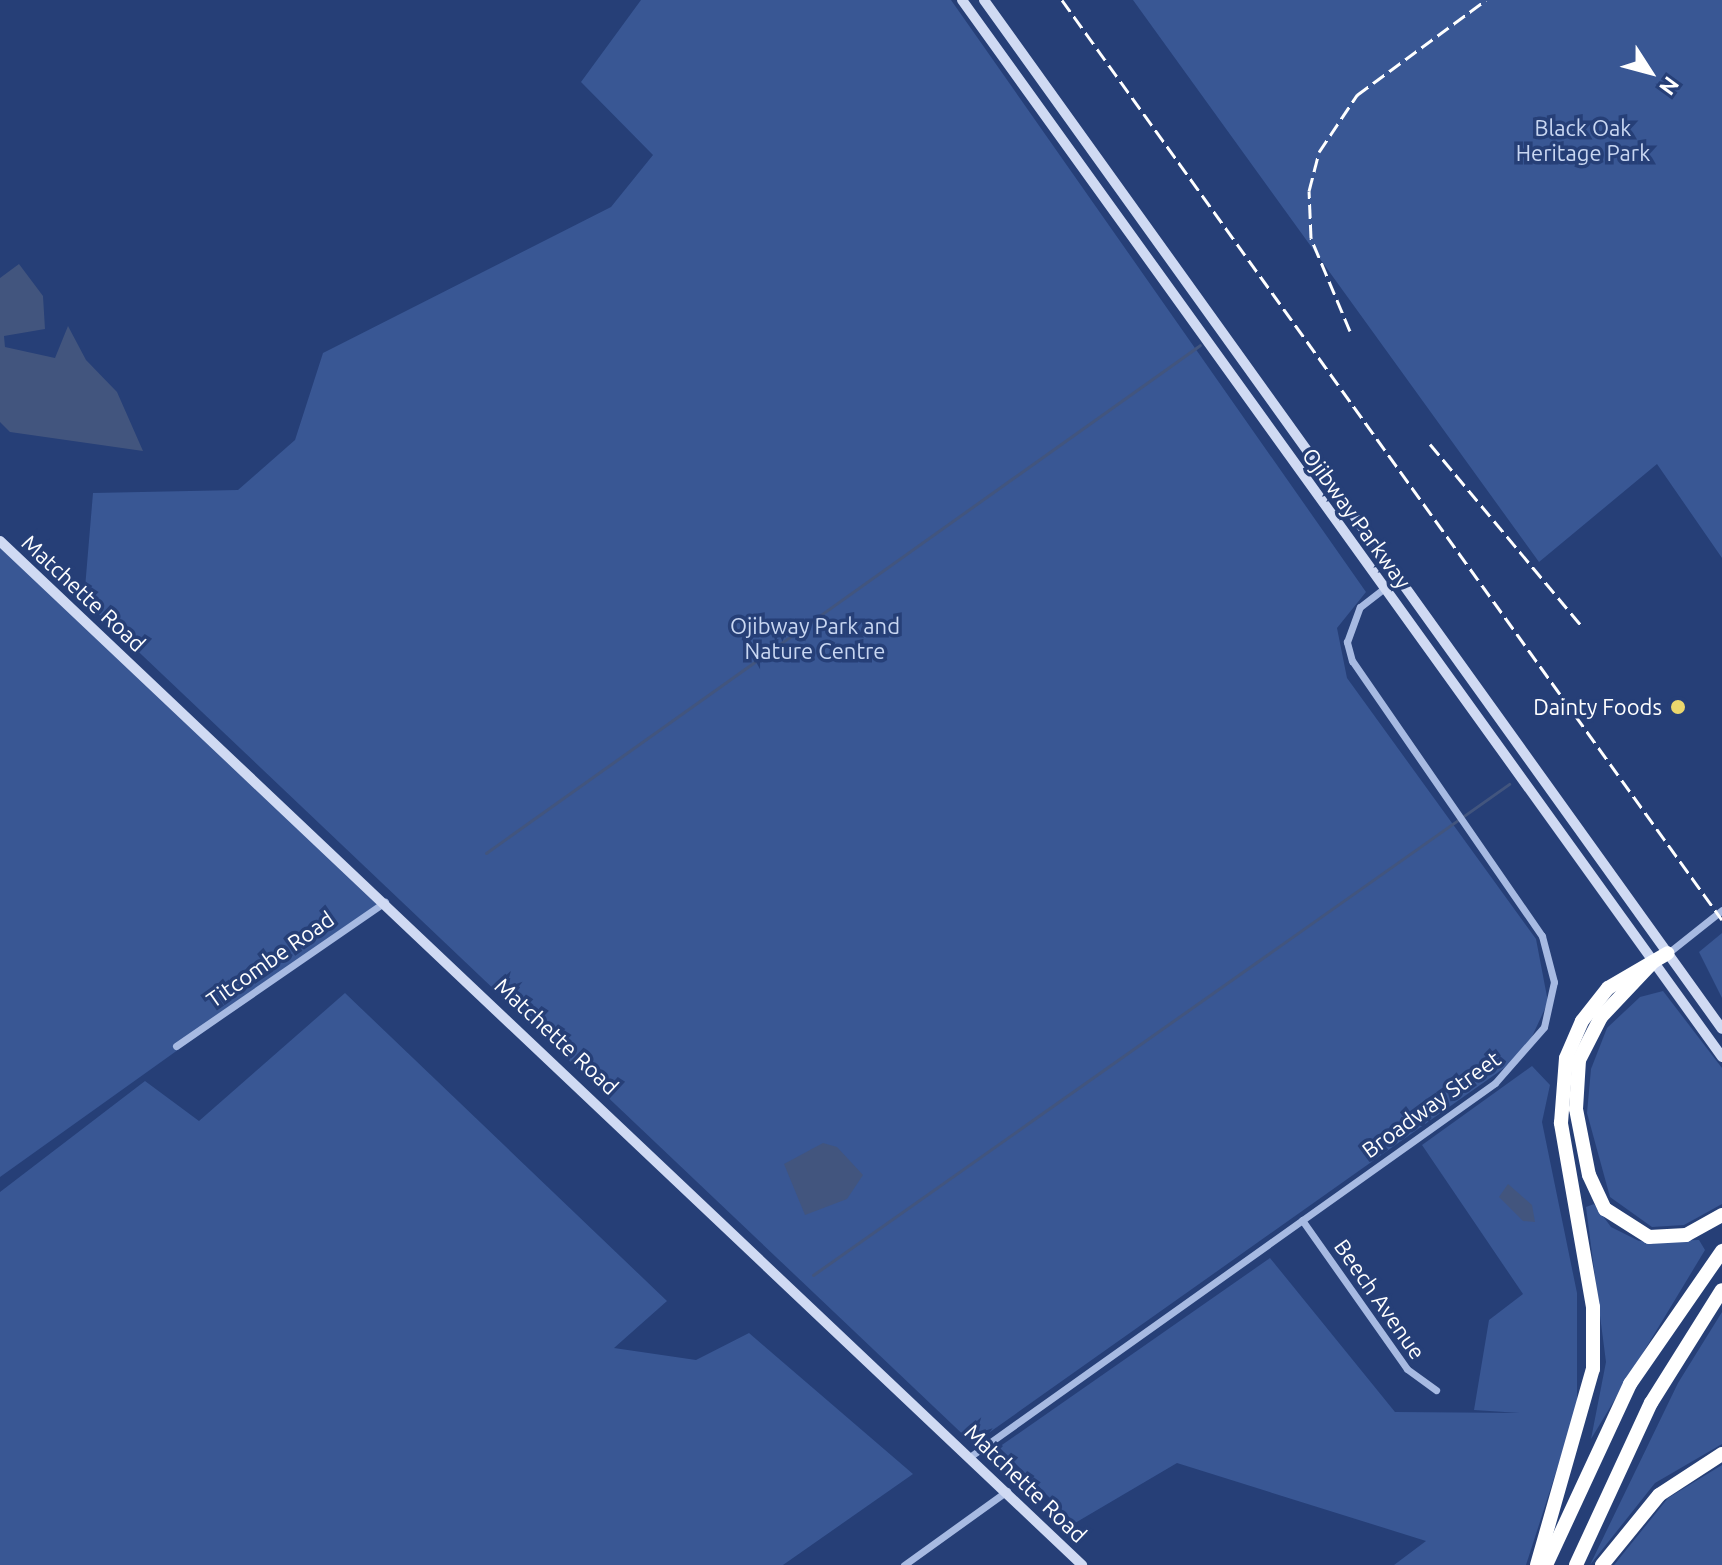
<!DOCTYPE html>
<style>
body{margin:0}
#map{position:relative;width:1722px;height:1565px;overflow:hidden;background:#263f77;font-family:Ubuntu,sans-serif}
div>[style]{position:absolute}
.green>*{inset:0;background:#395794}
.water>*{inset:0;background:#42557e}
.stream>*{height:3px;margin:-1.5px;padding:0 1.5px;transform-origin:1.5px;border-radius:1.5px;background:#42557e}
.street>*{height:7px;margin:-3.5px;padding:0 3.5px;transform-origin:3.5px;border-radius:3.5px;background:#a7bae2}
.secondary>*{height:10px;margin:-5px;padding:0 5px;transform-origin:5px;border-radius:5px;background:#d0daf3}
.highway>*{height:14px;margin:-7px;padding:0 7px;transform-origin:7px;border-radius:7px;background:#fff}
.rail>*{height:3px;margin-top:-1.5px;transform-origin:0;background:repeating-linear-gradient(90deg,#fff 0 14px,transparent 0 20px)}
.dots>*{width:22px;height:22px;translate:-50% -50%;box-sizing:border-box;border:4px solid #263f77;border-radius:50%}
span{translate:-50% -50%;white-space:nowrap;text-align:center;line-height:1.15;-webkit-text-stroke:7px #263f77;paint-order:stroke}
.park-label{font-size:22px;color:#c9d7f2}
.street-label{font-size:22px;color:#fff}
.poi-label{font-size:22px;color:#fff}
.right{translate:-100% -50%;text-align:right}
.north{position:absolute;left:1610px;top:32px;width:80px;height:80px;-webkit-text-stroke:6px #263f77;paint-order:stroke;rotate:126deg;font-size:22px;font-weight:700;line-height:32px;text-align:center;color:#fff}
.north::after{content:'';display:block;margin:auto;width:28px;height:36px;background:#fff;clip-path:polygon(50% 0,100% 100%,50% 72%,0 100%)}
</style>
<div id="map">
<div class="green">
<i style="clip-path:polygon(641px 0,951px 0,1366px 592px,1337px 628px,1347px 678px,1536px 939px,1548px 1002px,1524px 1054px,973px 1444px,84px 600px,93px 493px,238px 490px,295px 440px,323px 353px,611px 207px,653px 155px,581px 82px)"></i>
<i style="clip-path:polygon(1133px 0,1722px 0,1722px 558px,1657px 464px,1539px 562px)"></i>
<i style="clip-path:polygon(0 544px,385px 902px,0 1177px)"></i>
<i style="clip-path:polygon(1722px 933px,1722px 998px,1699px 952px)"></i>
<i style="clip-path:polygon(1663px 991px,1722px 1068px,1722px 1204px,1684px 1225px,1652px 1227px,1610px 1197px,1587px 1113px,1591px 1069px,1607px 1028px,1640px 997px)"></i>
<i style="clip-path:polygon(345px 993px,667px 1301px,614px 1348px,696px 1360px,749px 1333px,913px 1474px,783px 1565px,0 1565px,0 1192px,145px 1081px,199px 1121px)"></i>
<i style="clip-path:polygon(1532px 1066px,1550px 1085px,1542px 1122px,1577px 1293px,1577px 1407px,1526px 1565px,1394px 1565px,1426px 1541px,1177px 1463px,1075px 1523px,999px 1447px,1270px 1258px,1395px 1412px,1520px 1413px,1474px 1410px,1489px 1320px,1523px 1294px,1422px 1145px)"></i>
<i style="clip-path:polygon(1594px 1204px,1611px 1227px,1639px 1241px,1699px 1240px,1705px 1250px,1591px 1439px,1606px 1362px,1586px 1207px)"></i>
<i style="clip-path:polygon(1722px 1312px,1722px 1444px,1655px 1483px,1590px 1565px,1678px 1383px)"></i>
<i style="clip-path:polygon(1722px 1465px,1722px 1565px,1614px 1565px,1668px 1498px)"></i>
</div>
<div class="water">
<i style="clip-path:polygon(19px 264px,43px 296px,45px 329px,4px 336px,5px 347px,55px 358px,68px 326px,86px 360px,117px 392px,143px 451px,10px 432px,0 422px,0 278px)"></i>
<i style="clip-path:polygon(823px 1143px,837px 1147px,863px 1175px,847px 1199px,805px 1215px,784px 1164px)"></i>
<i style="clip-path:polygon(1508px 1184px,1532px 1205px,1535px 1222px,1523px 1221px,1499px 1197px)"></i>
</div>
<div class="stream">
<i style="left:486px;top:853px;width:876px;rotate:-35.43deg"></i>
<i style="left:813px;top:1275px;width:852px;rotate:-35.2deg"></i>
</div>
<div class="street">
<i style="left:1668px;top:953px;width:69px;rotate:-38.5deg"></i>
<i style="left:176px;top:1046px;width:254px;rotate:-34.6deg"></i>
<i style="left:1302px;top:1220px;width:182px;rotate:54.8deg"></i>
<i style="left:1407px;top:1369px;width:36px;rotate:36deg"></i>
<i style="left:971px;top:1456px;width:643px;rotate:-35.44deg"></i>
<i style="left:1495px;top:1083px;width:74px;rotate:-48.8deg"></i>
<i style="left:1544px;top:1027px;width:46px;rotate:-77.5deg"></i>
<i style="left:1554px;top:982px;width:48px;rotate:-104.6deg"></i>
<i style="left:1542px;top:936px;width:334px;rotate:-124.6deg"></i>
<i style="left:1352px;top:661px;width:20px;rotate:-105deg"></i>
<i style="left:1347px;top:642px;width:37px;rotate:-70deg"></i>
<i style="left:1360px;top:607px;width:51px;rotate:-37.8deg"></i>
<i style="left:904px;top:1565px;width:127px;rotate:-35.7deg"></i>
</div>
<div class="secondary">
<i style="left:962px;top:0;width:1302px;rotate:54.28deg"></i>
<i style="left:984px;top:0;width:1266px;rotate:54.35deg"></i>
<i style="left:0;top:541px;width:1490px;rotate:43.42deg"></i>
</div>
<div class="highway">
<i style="left:1653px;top:962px;width:76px;rotate:133.4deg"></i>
<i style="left:1601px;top:1017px;width:48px;rotate:117.1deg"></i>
<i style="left:1579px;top:1060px;width:49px;rotate:93.5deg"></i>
<i style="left:1576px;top:1109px;width:67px;rotate:78.9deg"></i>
<i style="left:1589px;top:1175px;width:38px;rotate:65deg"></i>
<i style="left:1605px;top:1209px;width:52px;rotate:32.5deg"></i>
<i style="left:1649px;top:1237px;width:37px;rotate:-3deg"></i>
<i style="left:1686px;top:1235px;width:41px;rotate:-29.1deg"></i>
<i style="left:1537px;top:1565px;width:204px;rotate:-74.1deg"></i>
<i style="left:1593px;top:1369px;width:62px;rotate:-90deg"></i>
<i style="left:1593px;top:1307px;width:187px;rotate:-99.9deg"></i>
<i style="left:1561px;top:1123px;width:65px;rotate:-85.6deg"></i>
<i style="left:1566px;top:1058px;width:40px;rotate:-66.6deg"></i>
<i style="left:1582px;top:1021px;width:42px;rotate:-51.8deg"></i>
<i style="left:1608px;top:988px;width:69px;rotate:-30.3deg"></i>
<i style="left:1546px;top:1565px;width:200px;rotate:-65.1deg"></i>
<i style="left:1630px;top:1384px;width:162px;rotate:-55.3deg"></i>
<i style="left:1576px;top:1565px;width:179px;rotate:-65.2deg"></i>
<i style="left:1651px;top:1403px;width:133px;rotate:-57.9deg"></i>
<i style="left:1602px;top:1565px;width:90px;rotate:-50.8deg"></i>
<i style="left:1659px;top:1495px;width:75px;rotate:-33.1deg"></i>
</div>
<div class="rail">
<i style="left:1062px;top:0;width:1132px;rotate:54.34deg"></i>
<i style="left:1350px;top:331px;width:101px;rotate:-112.8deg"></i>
<i style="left:1311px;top:238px;width:47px;rotate:-92.4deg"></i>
<i style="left:1309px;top:191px;width:40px;rotate:-75.6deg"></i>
<i style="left:1319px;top:152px;width:69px;rotate:-56.3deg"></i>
<i style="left:1357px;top:95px;width:160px;rotate:-36.4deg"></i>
<i style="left:1430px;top:444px;width:236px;rotate:50.2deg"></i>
</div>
<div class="dots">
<i style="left:1678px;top:707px;background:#ebd76d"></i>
</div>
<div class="park-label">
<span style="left:1583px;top:140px">Black Oak<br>Heritage Park</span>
<span style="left:815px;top:638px">Ojibway Park and<br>Nature Centre</span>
</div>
<div class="street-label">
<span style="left:1357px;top:518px;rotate:54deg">Ojibway Parkway</span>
<span style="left:84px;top:593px;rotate:43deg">Matchette Road</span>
<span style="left:270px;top:959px;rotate:-35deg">Titcombe Road</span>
<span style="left:557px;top:1036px;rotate:43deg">Matchette Road</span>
<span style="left:1431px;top:1104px;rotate:-36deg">Broadway Street</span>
<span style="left:1380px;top:1299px;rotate:55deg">Beech Avenue</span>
<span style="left:1026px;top:1483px;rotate:44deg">Matchette Road</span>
</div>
<div class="poi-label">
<span class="right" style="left:1662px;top:707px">Dainty Foods</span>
</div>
<div class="north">N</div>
</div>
